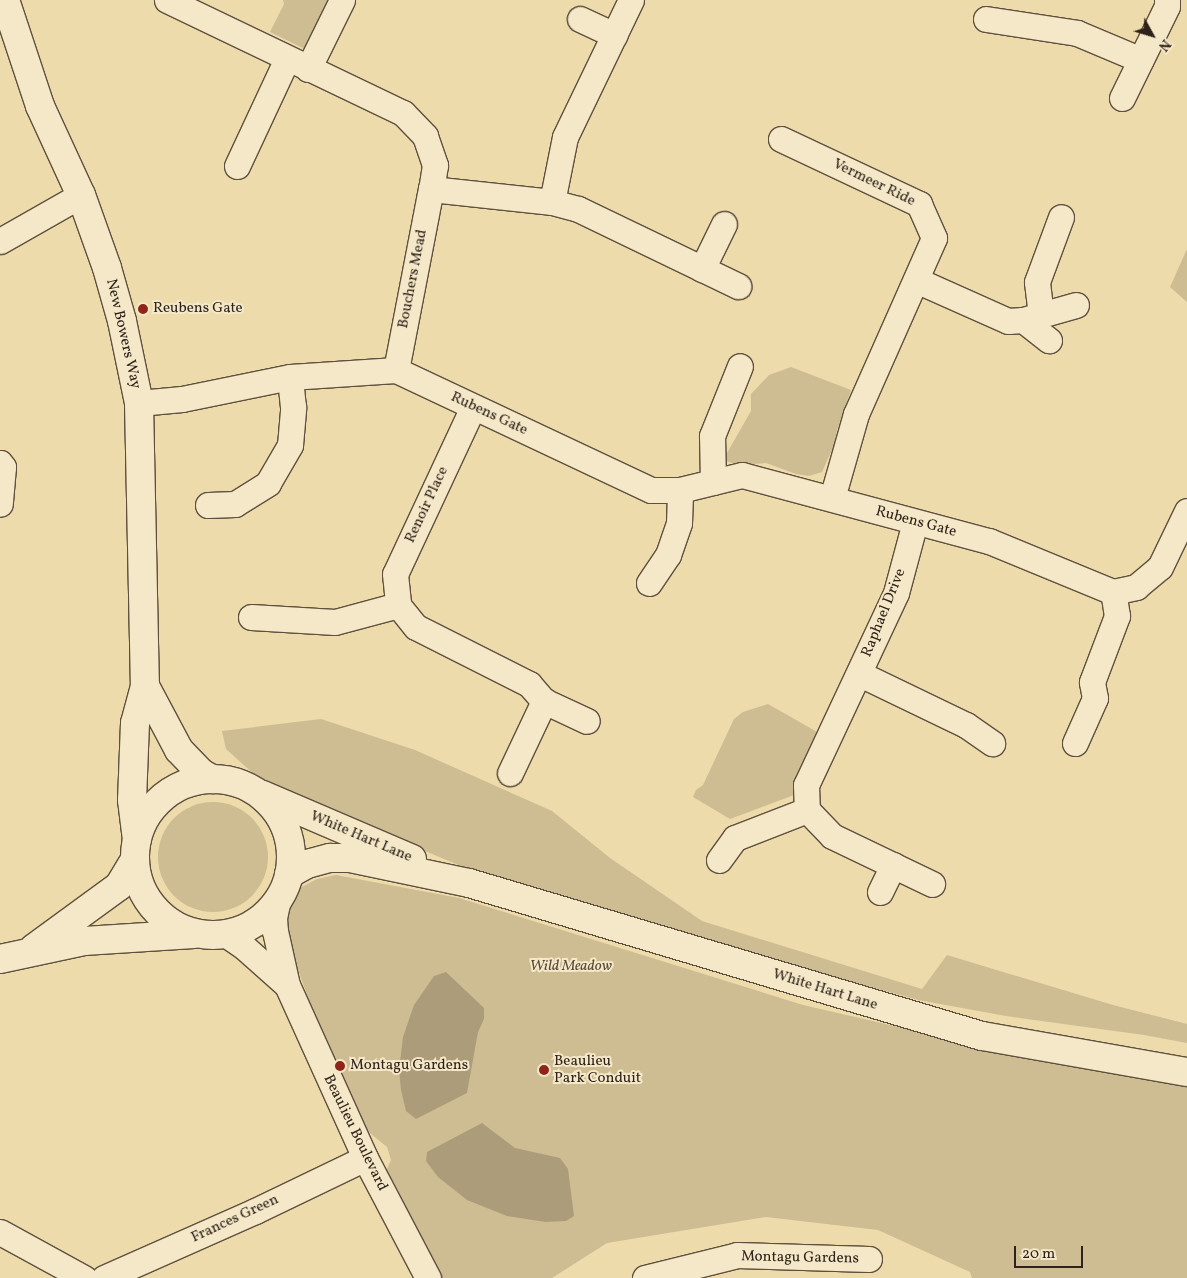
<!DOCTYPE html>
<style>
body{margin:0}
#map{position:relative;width:1187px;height:1278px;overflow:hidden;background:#eedbab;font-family:Vollkorn,serif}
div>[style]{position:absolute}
.green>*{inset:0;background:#cebc92}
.round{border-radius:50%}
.water>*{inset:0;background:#ad9c7a}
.roads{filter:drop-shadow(1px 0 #5f503e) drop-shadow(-1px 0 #5f503e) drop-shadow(0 1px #5f503e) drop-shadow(0 -1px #5f503e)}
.street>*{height:25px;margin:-12.5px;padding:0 12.5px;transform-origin:12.5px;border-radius:12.5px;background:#f4e8c8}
.secondary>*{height:28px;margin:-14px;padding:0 14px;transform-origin:14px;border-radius:14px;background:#f4e8c8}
.secondary>.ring{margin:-14px;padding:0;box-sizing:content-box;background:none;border:28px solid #f4e8c8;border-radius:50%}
.dots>*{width:14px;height:14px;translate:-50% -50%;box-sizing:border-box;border:2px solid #f4e8c8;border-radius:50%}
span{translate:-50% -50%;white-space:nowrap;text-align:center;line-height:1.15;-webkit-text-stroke:4px #f4e8c8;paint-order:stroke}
.street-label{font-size:15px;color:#2f221a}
.poi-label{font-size:15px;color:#2f221a}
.left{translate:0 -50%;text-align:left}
.park-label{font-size:15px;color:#574838;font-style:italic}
.north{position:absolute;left:1127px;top:10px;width:50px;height:50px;-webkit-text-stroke:4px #f4e8c8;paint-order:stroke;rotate:129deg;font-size:14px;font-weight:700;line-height:20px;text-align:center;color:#2f221a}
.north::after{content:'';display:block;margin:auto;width:18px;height:22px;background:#2f221a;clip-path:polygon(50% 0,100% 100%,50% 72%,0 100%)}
.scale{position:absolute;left:1014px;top:1246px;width:69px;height:22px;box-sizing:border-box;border:2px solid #2f221a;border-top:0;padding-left:6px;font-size:15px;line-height:18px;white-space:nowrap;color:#2f221a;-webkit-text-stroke:4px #f4e8c8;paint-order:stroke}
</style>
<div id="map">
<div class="green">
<i style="clip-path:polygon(283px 0,336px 0,311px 52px,270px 32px,284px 4px)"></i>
<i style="clip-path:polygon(1187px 249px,1187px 302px,1170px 287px)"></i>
<i style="clip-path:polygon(791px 367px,851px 390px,837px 430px,834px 445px,822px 472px,809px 476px,796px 474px,766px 463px,738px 465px,723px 460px,751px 411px,751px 394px,769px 375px)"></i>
<i style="clip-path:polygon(768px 704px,819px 733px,797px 794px,730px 819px,693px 797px,696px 790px,703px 785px,734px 719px,743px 712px)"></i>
<i style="clip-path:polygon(321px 719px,415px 750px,552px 811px,610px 858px,702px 921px,922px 989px,947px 955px,1113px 1005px,1187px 1024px,1187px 1043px,1144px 1035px,1006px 1016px,918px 1000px,695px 938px,480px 874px,315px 805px,256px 776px,226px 749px,222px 731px)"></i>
<i class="round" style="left:158px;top:802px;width:110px;height:110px"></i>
<i style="clip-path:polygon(336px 875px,459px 898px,803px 1005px,1068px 1066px,1187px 1084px,1187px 1278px,972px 1278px,970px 1272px,878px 1230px,766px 1217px,607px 1243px,552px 1278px,440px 1278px,389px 1180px,387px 1169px,391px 1160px,387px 1147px,365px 1129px,330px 1057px,284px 932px,285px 911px,296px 890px,317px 879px)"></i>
</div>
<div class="water">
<i style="clip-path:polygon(446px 972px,484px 1008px,484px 1019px,478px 1032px,467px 1093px,416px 1119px,406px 1111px,401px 1090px,399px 1070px,403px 1037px,414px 1005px,434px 976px)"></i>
<i style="clip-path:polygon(482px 1123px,515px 1148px,560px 1158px,568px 1169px,574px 1216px,566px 1221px,546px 1222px,507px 1216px,467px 1200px,438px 1177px,426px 1161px,427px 1152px)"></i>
</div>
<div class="roads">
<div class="street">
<i style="left:167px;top:0;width:262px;rotate:25.6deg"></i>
<i style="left:403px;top:113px;width:32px;rotate:46deg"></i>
<i style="left:425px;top:136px;width:31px;rotate:71deg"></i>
<i style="left:435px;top:165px;width:24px;rotate:99deg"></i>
<i style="left:580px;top:19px;width:38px;rotate:25deg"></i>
<i style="left:986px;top:19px;width:92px;rotate:8.7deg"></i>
<i style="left:1077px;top:33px;width:69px;rotate:22.9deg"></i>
<i style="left:308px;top:69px;width:77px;rotate:-63.8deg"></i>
<i style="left:1122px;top:98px;width:102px;rotate:-63.9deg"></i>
<i style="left:1167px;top:6px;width:6px;rotate:-90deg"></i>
<i style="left:781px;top:139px;width:153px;rotate:25.2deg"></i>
<i style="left:919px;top:204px;width:37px;rotate:66deg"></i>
<i style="left:934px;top:238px;width:193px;rotate:113.9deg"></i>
<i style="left:856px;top:414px;width:87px;rotate:105.9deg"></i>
<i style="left:237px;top:166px;width:118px;rotate:-65deg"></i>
<i style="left:552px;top:202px;width:66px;rotate:-78.7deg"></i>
<i style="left:565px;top:137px;width:152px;rotate:-64.3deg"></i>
<i style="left:0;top:241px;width:93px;rotate:-29.6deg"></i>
<i style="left:702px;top:269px;width:50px;rotate:-63.9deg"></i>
<i style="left:916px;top:280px;width:101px;rotate:24deg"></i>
<i style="left:1008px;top:321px;width:15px;rotate:-4deg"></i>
<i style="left:1023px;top:320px;width:55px;rotate:-15.8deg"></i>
<i style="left:1041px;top:315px;width:33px;rotate:-97deg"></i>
<i style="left:1037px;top:282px;width:69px;rotate:-69.7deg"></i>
<i style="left:1023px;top:320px;width:33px;rotate:38deg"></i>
<i style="left:396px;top:370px;width:184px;rotate:-79.1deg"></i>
<i style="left:431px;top:189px;width:122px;rotate:6.1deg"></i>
<i style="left:552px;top:202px;width:27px;rotate:15deg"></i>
<i style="left:578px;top:209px;width:178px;rotate:25.7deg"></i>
<i style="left:139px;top:403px;width:43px;rotate:-5.3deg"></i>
<i style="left:182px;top:399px;width:110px;rotate:-11.5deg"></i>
<i style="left:290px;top:377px;width:106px;rotate:-3.8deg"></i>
<i style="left:396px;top:370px;width:282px;rotate:25.2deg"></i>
<i style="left:651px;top:490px;width:29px"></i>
<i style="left:680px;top:490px;width:64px;rotate:-13.6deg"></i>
<i style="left:742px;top:475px;width:256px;rotate:15deg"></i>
<i style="left:989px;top:541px;width:134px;rotate:22.4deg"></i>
<i style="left:1113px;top:592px;width:24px;rotate:-12deg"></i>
<i style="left:1136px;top:587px;width:31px;rotate:-40deg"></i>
<i style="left:1160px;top:567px;width:62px;rotate:-64.3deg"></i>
<i style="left:473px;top:407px;width:184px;rotate:115deg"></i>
<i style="left:395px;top:574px;width:31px;rotate:84deg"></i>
<i style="left:398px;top:605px;width:28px;rotate:51deg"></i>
<i style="left:416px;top:627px;width:127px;rotate:26.8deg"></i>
<i style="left:529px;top:684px;width:23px;rotate:49deg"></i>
<i style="left:544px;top:701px;width:47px;rotate:24.9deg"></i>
<i style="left:0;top:463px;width:5px;rotate:53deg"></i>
<i style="left:3px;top:467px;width:37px;rotate:95deg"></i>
<i style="left:713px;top:482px;width:46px;rotate:-91.2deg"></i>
<i style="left:712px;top:436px;width:75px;rotate:-68.2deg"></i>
<i style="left:208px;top:505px;width:27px;rotate:-2deg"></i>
<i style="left:235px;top:504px;width:39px;rotate:-32deg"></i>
<i style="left:268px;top:483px;width:44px;rotate:-59.9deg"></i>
<i style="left:290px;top:445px;width:38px;rotate:-85deg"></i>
<i style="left:293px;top:407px;width:30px;rotate:-96deg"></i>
<i style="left:915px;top:522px;width:73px;rotate:105deg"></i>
<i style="left:896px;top:593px;width:212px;rotate:115.1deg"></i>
<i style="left:806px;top:785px;width:25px;rotate:88deg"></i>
<i style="left:807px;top:810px;width:36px;rotate:46deg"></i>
<i style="left:832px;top:836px;width:111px;rotate:25.6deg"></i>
<i style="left:649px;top:583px;width:34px;rotate:-56deg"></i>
<i style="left:668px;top:555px;width:34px;rotate:-71deg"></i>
<i style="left:679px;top:523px;width:33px;rotate:-88deg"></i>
<i style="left:251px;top:617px;width:84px;rotate:3.4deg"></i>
<i style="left:335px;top:622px;width:65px;rotate:-15.1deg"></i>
<i style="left:860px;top:674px;width:118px;rotate:25.7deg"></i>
<i style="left:966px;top:725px;width:32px;rotate:35deg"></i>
<i style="left:1075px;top:743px;width:49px;rotate:-66deg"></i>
<i style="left:1095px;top:698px;width:16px;rotate:-101deg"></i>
<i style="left:1092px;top:682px;width:71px;rotate:-69.3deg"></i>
<i style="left:1117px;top:616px;width:24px;rotate:-99deg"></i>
<i style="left:510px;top:773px;width:80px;rotate:-64.7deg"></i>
<i style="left:719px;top:860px;width:27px;rotate:-54deg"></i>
<i style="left:735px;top:838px;width:77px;rotate:-21.3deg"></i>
<i style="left:880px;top:892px;width:30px;rotate:-64deg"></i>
<i style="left:278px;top:899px;width:19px;rotate:102deg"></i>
<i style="left:274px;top:918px;width:13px;rotate:86deg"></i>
<i style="left:275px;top:931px;width:55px;rotate:77.5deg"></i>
<i style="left:287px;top:985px;width:190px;rotate:65.7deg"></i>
<i style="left:365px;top:1158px;width:136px;rotate:62.3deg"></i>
<i style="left:225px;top:934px;width:23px;rotate:34deg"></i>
<i style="left:244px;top:947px;width:57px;rotate:41.5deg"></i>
<i style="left:0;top:1232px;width:96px;rotate:28.7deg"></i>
<i style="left:104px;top:1278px;width:165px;rotate:-23.9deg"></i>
<i style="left:255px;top:1211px;width:122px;rotate:-25.7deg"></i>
<i style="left:645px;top:1278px;width:95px;rotate:-14deg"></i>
<i style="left:737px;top:1255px;width:132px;rotate:1.7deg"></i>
</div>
<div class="secondary">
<i style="left:5px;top:0;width:112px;rotate:71.7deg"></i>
<i style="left:40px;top:106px;width:98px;rotate:65.3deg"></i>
<i style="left:81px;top:195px;width:77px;rotate:70.4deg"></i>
<i style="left:107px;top:268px;width:55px;rotate:74.2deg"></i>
<i style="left:122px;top:321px;width:84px;rotate:78.3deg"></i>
<i style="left:139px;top:403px;width:283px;rotate:88.8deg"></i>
<i style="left:145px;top:686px;width:38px;rotate:105deg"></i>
<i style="left:135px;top:723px;width:77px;rotate:92.2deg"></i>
<i style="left:132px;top:800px;width:40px;rotate:82.9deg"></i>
<i style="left:145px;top:686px;width:72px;rotate:62deg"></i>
<i style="left:179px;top:750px;width:32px;rotate:46deg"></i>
<i style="left:201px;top:773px;width:13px;rotate:29deg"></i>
<i class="ring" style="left:135px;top:779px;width:128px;height:128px"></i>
<i style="left:263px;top:795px;width:162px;rotate:23.2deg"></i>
<i style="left:289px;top:874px;width:21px;rotate:-29deg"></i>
<i style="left:307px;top:864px;width:24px;rotate:-15deg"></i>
<i style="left:330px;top:858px;width:20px"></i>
<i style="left:350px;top:858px;width:122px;rotate:11.9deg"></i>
<i style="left:469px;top:883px;width:535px;rotate:16.61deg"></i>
<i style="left:982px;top:1036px;width:208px;rotate:10deg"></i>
<i style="left:34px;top:948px;width:105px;rotate:-36.1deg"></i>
<i style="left:119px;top:886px;width:31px;rotate:-59deg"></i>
<i style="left:0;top:959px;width:86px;rotate:-12.1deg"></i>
<i style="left:84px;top:941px;width:110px;rotate:-3.6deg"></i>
</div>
</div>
<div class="dots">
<i style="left:143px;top:309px;background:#8f2418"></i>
<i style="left:340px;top:1066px;background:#8f2418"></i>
<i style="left:544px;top:1070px;background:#8f2418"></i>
</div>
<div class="street-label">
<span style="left:874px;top:183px;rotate:26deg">Vermeer Ride</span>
<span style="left:413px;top:279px;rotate:-79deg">Bouchers Mead</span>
<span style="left:123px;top:334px;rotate:77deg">New Bowers Way</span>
<span style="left:489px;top:414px;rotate:25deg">Rubens Gate</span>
<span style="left:427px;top:505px;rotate:-65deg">Renoir Place</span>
<span style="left:916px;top:522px;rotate:15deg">Rubens Gate</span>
<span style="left:884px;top:613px;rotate:-68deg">Raphael Drive</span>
<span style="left:361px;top:837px;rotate:23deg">White Hart Lane</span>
<span style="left:825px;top:990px;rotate:17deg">White Hart Lane</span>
<span style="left:355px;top:1133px;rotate:64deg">Beaulieu Boulevard</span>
<span style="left:235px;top:1219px;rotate:-25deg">Frances Green</span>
<span style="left:800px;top:1258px;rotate:1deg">Montagu Gardens</span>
</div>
<div class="poi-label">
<span class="left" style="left:153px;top:309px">Reubens Gate</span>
<span class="left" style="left:554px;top:1070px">Beaulieu<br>Park Conduit</span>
<span class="left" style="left:350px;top:1066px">Montagu Gardens</span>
</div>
<div class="park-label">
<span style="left:571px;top:967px">Wild Meadow</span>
</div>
<div class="north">N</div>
<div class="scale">20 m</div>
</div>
